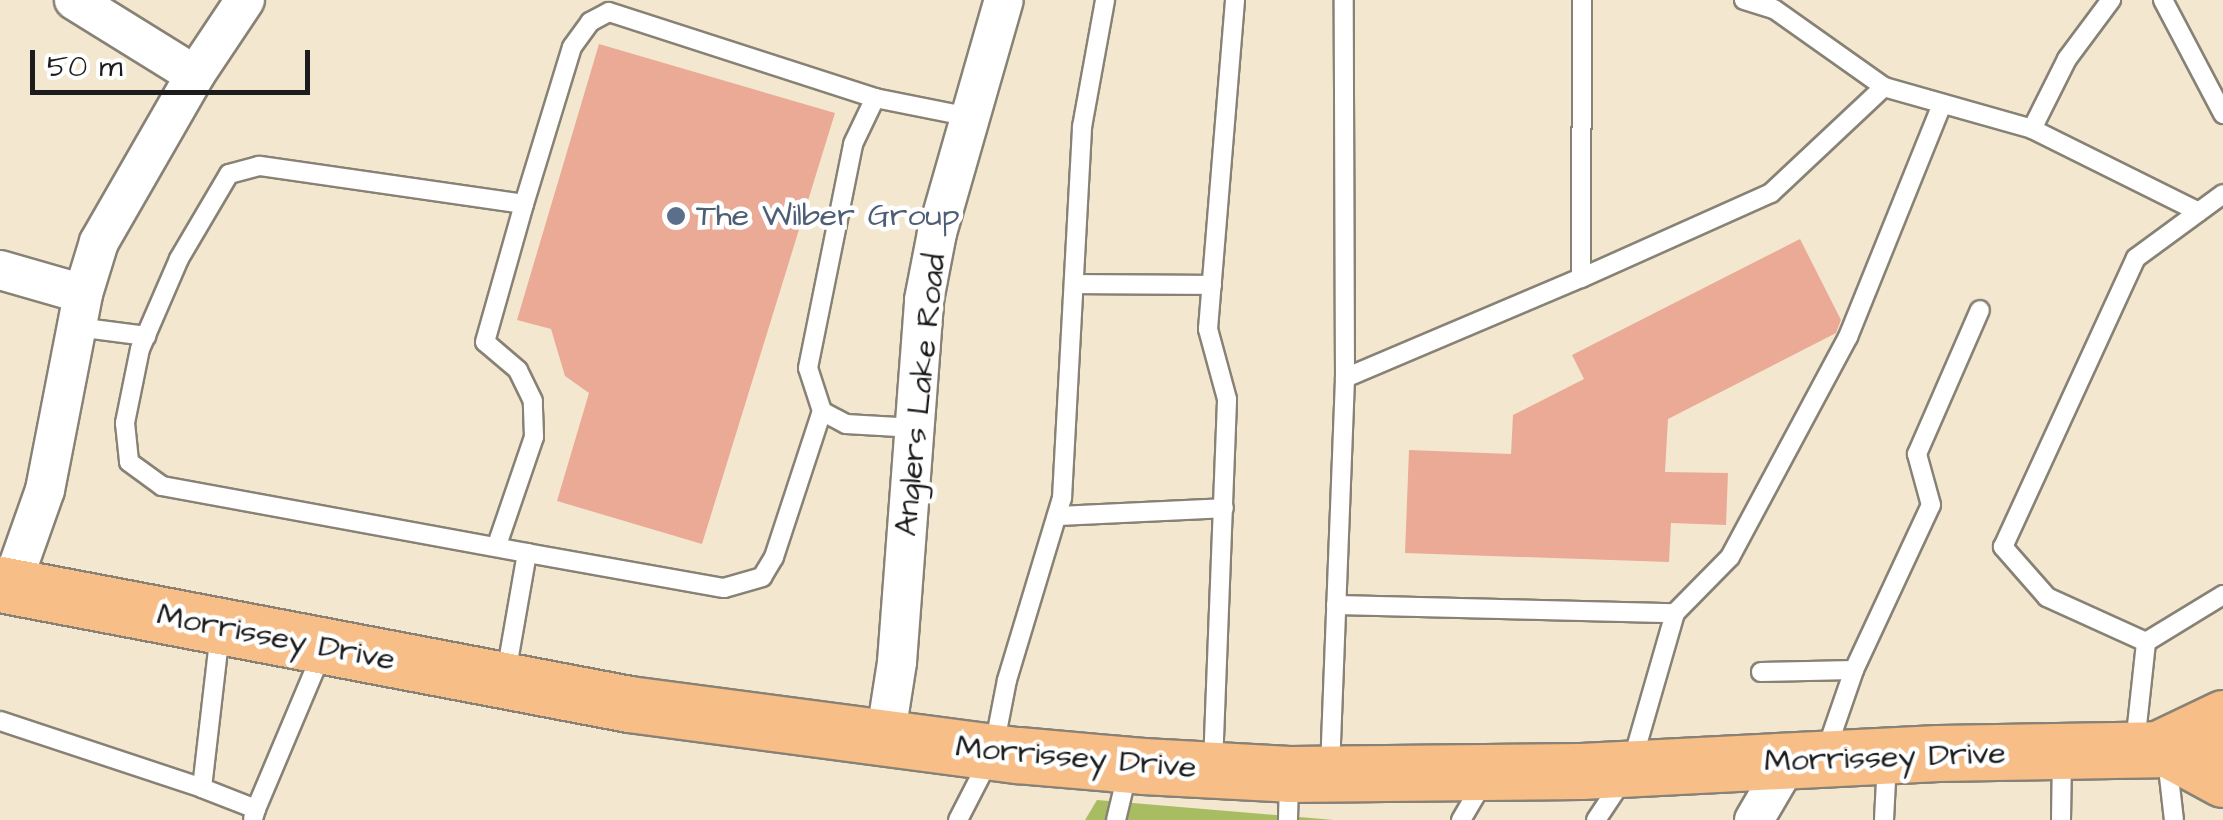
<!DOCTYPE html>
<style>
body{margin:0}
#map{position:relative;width:2223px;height:820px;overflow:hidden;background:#f3e8cf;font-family:"Architects Daughter",sans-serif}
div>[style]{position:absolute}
.green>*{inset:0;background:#a8bd62}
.building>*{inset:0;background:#eaaa96}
.roads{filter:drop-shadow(2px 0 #888276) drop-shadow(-2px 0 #888276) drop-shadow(0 2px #888276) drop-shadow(0 -2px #888276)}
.service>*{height:18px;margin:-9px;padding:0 9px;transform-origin:9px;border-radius:9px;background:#fff}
.minor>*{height:38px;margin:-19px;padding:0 19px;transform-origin:19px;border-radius:19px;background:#fff}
.primary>*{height:55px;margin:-27.5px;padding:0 27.5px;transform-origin:27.5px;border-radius:27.5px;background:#f7be88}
.dots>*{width:28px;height:28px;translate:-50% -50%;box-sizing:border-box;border:5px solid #fff;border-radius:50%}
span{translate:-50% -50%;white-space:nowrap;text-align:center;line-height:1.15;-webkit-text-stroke:9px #fff;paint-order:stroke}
.service-label{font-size:32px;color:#4e5e75}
.left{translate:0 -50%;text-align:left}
.street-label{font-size:32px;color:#1c1c1c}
.scale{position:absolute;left:30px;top:50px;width:280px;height:45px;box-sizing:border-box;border:5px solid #1c1c1c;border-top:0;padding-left:12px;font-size:30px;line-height:35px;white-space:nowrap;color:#1c1c1c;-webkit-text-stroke:8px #fff;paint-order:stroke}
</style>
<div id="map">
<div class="green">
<i style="clip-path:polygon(1097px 800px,1334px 820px,1085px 820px)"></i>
</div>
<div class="building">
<i style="clip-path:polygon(599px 44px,835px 113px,702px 544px,557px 501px,589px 393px,565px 376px,551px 329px,517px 320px)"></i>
<i style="clip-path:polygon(1800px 239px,1841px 320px,1836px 333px,1668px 419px,1665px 472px,1728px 473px,1726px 525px,1671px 523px,1669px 562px,1405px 553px,1409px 450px,1511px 454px,1513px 415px,1584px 379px,1572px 355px)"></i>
</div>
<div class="roads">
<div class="service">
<i style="left:1744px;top:0;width:31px;rotate:17deg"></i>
<i style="left:1774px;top:9px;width:135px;rotate:35.3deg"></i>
<i style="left:1884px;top:87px;width:154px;rotate:15.8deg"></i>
<i style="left:2032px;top:129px;width:78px;rotate:-63.4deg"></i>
<i style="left:2067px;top:59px;width:74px;rotate:-53.3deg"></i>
<i style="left:2163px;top:0;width:129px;rotate:62.2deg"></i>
<i style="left:2032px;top:129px;width:186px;rotate:26.4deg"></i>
<i style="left:524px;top:204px;width:164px;rotate:-73deg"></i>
<i style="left:572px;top:47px;width:31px;rotate:-54deg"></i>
<i style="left:590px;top:22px;width:21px;rotate:-28deg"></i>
<i style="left:609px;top:12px;width:280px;rotate:17.9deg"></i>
<i style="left:1581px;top:278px;width:208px;rotate:-24.1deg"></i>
<i style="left:1771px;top:193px;width:155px;rotate:-43.2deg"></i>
<i style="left:1075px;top:284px;width:137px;rotate:0.4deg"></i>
<i style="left:77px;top:327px;width:70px;rotate:7.4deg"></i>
<i style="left:1345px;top:378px;width:256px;rotate:-23deg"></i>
<i style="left:1581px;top:278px;width:278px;rotate:-89.8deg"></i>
<i style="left:915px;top:428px;width:69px;rotate:-176.7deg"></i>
<i style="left:846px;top:424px;width:27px;rotate:-152deg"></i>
<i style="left:822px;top:411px;width:45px;rotate:-108deg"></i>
<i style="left:808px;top:368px;width:228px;rotate:-78.6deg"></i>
<i style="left:853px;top:144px;width:51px;rotate:-64.4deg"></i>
<i style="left:875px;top:98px;width:97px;rotate:11.3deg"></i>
<i style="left:1057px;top:516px;width:167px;rotate:-2.7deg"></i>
<i style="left:497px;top:545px;width:114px;rotate:-71.1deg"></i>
<i style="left:534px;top:437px;width:36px;rotate:-92deg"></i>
<i style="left:533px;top:401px;width:34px;rotate:-116deg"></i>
<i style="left:518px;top:370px;width:43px;rotate:-139.7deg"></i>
<i style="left:485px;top:342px;width:143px;rotate:-74.2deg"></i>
<i style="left:524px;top:204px;width:268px;rotate:-171.8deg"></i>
<i style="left:259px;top:166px;width:31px;rotate:165deg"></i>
<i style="left:229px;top:174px;width:99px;rotate:120.5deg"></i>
<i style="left:179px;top:259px;width:98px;rotate:113.4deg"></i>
<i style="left:140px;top:349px;width:76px;rotate:101.5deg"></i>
<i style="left:125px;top:423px;width:39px;rotate:84deg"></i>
<i style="left:129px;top:462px;width:41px;rotate:36deg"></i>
<i style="left:162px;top:486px;width:371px;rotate:10.4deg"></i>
<i style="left:527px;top:553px;width:122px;rotate:99.9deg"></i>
<i style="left:527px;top:553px;width:200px;rotate:10.1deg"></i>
<i style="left:724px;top:588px;width:40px;rotate:-16deg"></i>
<i style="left:762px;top:577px;width:23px;rotate:-59deg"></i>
<i style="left:774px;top:557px;width:154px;rotate:-71.8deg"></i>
<i style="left:1336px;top:605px;width:339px;rotate:1.4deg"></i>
<i style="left:2146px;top:642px;width:109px;rotate:-155.6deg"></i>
<i style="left:2047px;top:597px;width:67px;rotate:-131.3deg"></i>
<i style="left:2003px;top:547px;width:318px;rotate:-65.3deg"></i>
<i style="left:2136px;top:258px;width:108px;rotate:-36.3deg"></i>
<i style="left:2146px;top:642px;width:90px;rotate:-31.4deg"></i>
<i style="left:1761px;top:672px;width:93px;rotate:-1.2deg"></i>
<i style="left:0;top:721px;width:213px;rotate:18.3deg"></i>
<i style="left:202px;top:788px;width:156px;rotate:-83.4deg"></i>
<i style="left:2135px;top:744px;width:103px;rotate:-83.8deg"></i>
<i style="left:1826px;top:751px;width:86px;rotate:-70.9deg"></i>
<i style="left:1854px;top:670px;width:182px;rotate:-65deg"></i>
<i style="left:1931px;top:505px;width:53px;rotate:-105.4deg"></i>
<i style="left:1917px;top:454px;width:157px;rotate:-66.4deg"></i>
<i style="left:2167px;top:759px;width:61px;rotate:83.5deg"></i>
<i style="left:1213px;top:765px;width:366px;rotate:-87.8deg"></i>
<i style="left:1227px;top:399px;width:73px;rotate:-105.2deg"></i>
<i style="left:1208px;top:329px;width:330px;rotate:-85.3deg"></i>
<i style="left:1330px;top:769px;width:391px;rotate:-87.8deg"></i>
<i style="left:1345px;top:378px;width:378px;rotate:-90.2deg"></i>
<i style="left:202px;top:788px;width:58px;rotate:21.3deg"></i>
<i style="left:256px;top:809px;width:10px;rotate:107deg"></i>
<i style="left:256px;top:809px;width:169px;rotate:-67.1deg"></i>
<i style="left:958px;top:820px;width:76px;rotate:-62.8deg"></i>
<i style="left:993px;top:752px;width:73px;rotate:-79deg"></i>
<i style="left:1007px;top:680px;width:190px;rotate:-73.2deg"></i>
<i style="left:1062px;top:498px;width:372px;rotate:-86.9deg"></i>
<i style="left:1082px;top:127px;width:129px;rotate:-79.7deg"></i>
<i style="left:1116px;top:820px;width:51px;rotate:-76.5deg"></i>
<i style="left:1288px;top:820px;width:40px;rotate:-88.6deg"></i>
<i style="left:1461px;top:820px;width:45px;rotate:-59.5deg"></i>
<i style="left:1596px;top:820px;width:61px;rotate:-56.3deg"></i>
<i style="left:1630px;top:769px;width:162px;rotate:-73.9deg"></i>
<i style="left:1675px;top:613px;width:78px;rotate:-45.5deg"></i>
<i style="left:1730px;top:557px;width:250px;rotate:-61.8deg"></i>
<i style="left:1848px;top:337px;width:251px;rotate:-68deg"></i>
<i style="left:1884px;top:820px;width:59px;rotate:-87.1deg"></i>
<i style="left:2061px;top:820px;width:62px;rotate:-89.1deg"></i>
</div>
<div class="minor">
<i style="left:74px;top:0;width:142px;rotate:31.8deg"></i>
<i style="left:0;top:270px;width:86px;rotate:16.1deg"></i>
<i style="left:11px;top:586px;width:102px;rotate:-70.5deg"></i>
<i style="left:45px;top:490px;width:200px;rotate:-79deg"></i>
<i style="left:83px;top:294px;width:54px;rotate:-72.9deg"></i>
<i style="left:99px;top:242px;width:193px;rotate:-60.1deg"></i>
<i style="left:195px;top:75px;width:90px;rotate:-56.3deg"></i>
<i style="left:885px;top:739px;width:78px;rotate:-81.1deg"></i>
<i style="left:897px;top:662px;width:363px;rotate:-85.7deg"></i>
<i style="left:924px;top:300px;width:68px;rotate:-79deg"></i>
<i style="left:937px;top:233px;width:242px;rotate:-74deg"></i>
<i style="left:1754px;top:820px;width:67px;rotate:-59.6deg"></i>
</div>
<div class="primary">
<i style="left:0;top:584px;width:640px;rotate:10.8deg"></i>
<i style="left:629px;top:704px;width:392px;rotate:7.5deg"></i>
<i style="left:1018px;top:755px;width:125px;rotate:5deg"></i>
<i style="left:1143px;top:766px;width:146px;rotate:3.1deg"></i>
<i style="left:1289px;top:774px;width:292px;rotate:-0.6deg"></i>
<i style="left:1581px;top:771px;width:357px;rotate:-2.9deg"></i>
<i style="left:1938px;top:753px;width:220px;rotate:-1deg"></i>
<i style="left:2158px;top:749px;width:72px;rotate:-25.5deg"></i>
<i style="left:2166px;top:748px;width:65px;rotate:28.5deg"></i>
</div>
</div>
<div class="dots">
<i style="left:676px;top:216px;background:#5c6f8a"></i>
</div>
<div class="service-label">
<span class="left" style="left:696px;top:216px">The Wilber Group</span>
</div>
<div class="street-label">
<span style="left:921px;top:395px;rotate:-84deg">Anglers Lake Road</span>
<span style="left:276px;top:638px;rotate:11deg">Morrissey Drive</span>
<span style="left:1076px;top:758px;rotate:5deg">Morrissey Drive</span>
<span style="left:1885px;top:758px;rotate:-2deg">Morrissey Drive</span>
</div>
<div class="scale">50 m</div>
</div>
